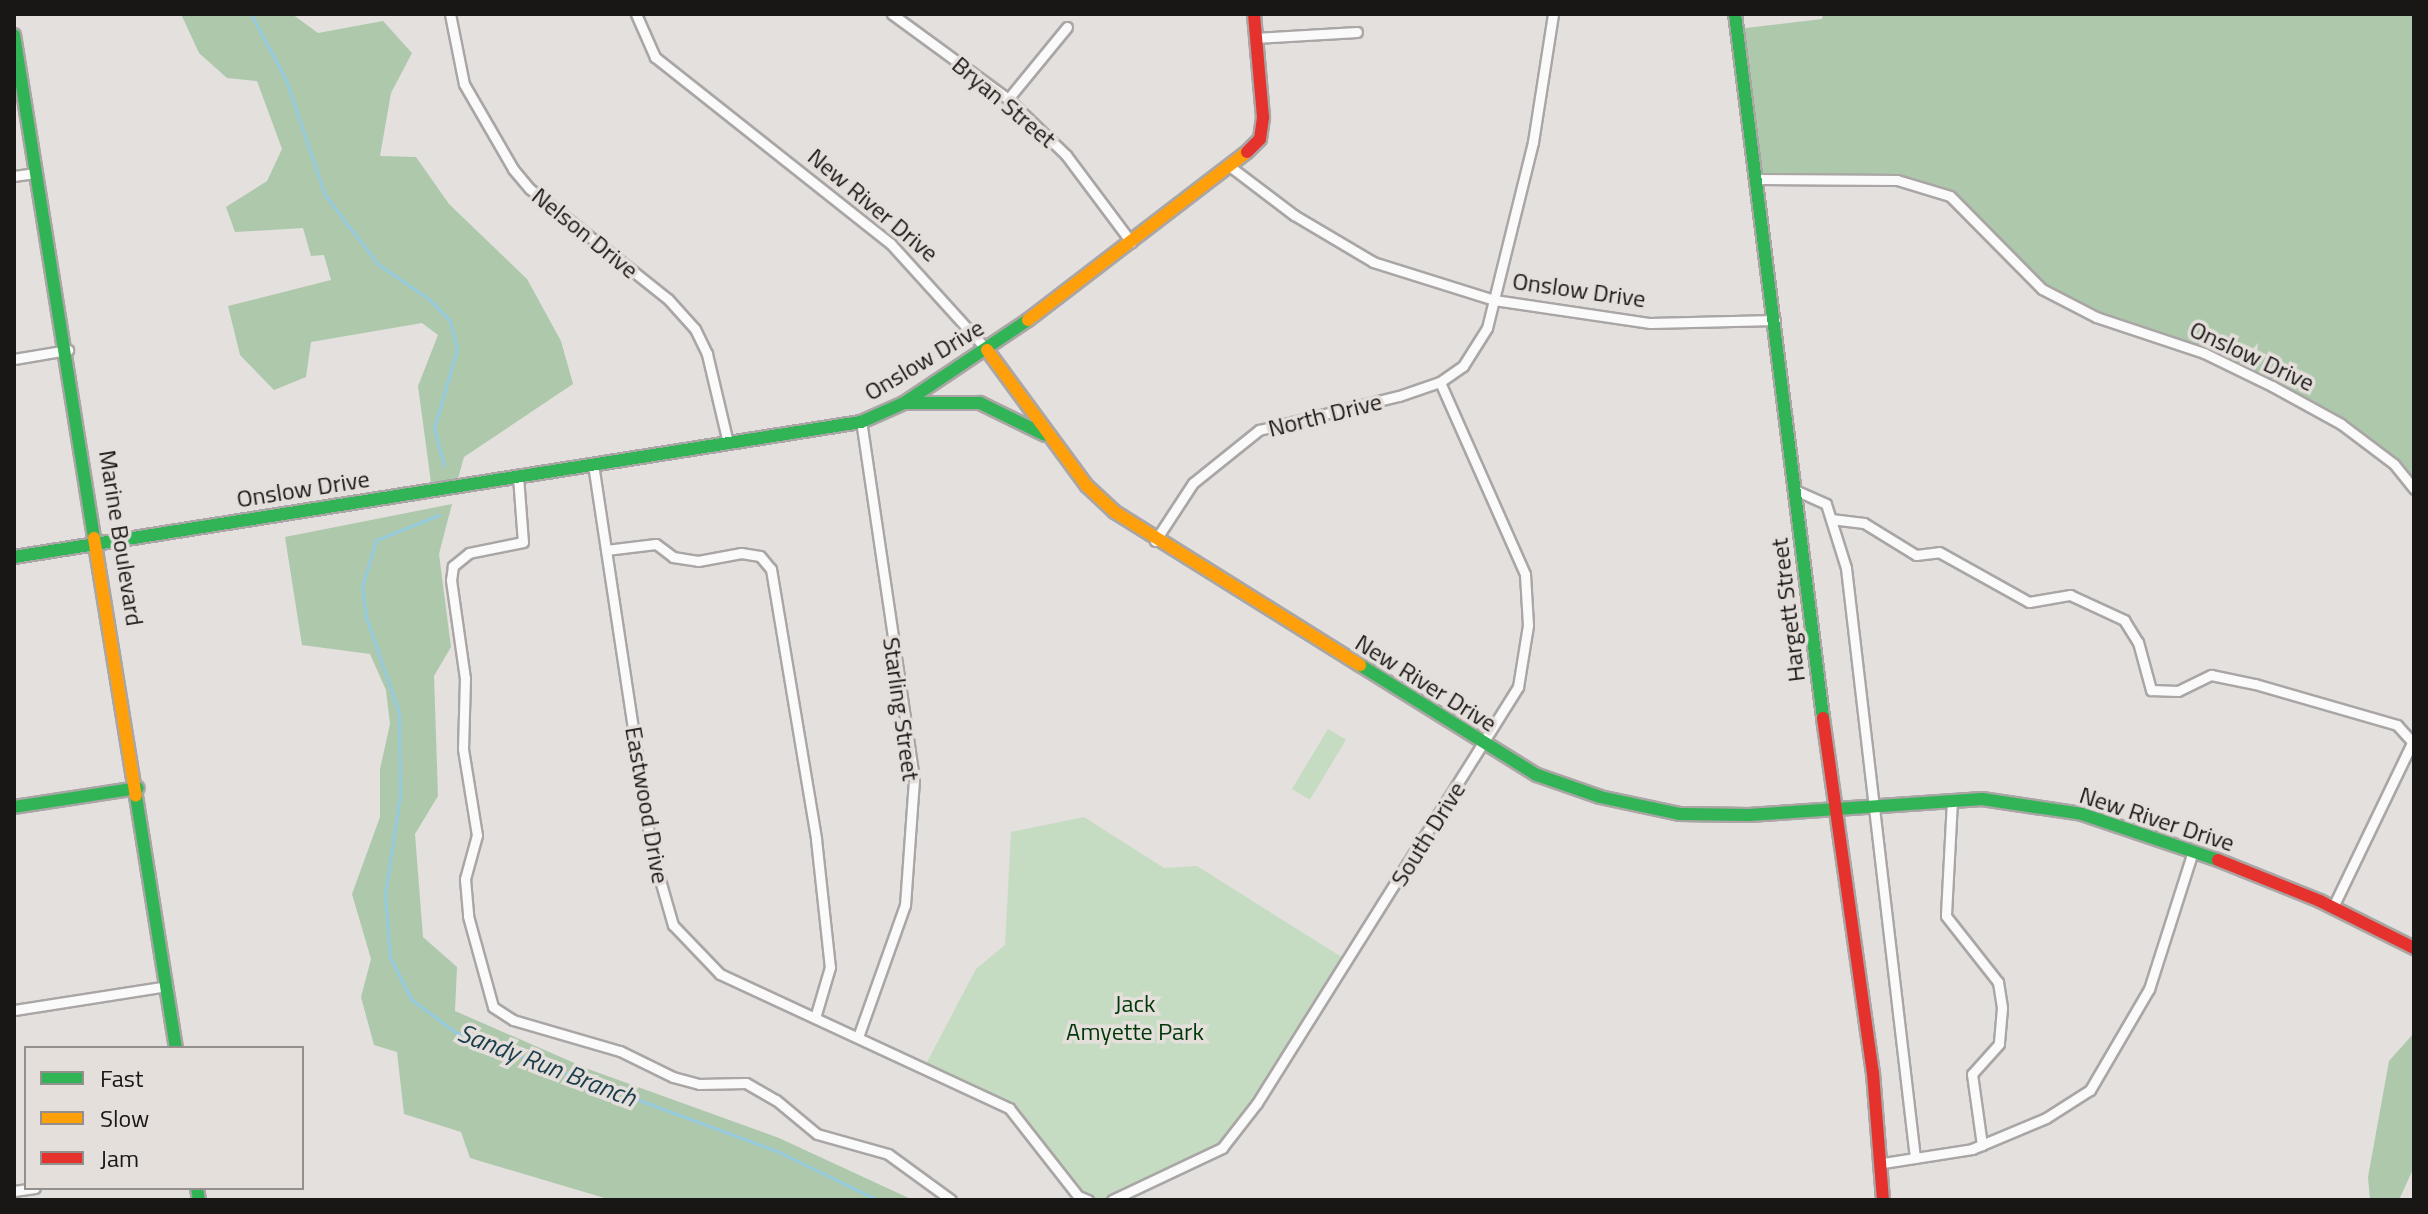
<!DOCTYPE html>
<style>
body{margin:0}
#map{position:relative;width:2428px;height:1214px;overflow:hidden;background:#e3e0de;font-family:"Titillium Web",sans-serif}
div>[style]{position:absolute}
.green>*{inset:0;background:#c5dcc2;transform-origin:0 0}
.forest>*{inset:0;background:#aec8ac}
.stream>*{height:3px;margin:-1.5px;padding:0 1.5px;transform-origin:1.5px;border-radius:1.5px;background:#95cade}
.roads{filter:drop-shadow(2px 0 #a9a6a5) drop-shadow(-2px 0 #a9a6a5) drop-shadow(0 2px #a9a6a5) drop-shadow(0 -2px #a9a6a5)}
.street>*{height:9px;margin:-4.5px;padding:0 4.5px;transform-origin:4.5px;border-radius:4.5px;background:#fbfafa}
.fast>*{height:12px;margin:-6px;padding:0 6px;transform-origin:6px;border-radius:6px;background:#30b455}
.slow>*{height:12px;margin:-6px;padding:0 6px;transform-origin:6px;border-radius:6px;background:#ff9f0a}
.jam>*{height:12px;margin:-6px;padding:0 6px;transform-origin:6px;border-radius:6px;background:#e5322d}
span{translate:-50% -50%;white-space:nowrap;text-align:center;line-height:1.15;-webkit-text-stroke:7px #e5dfdc;paint-order:stroke}
.street-label{font-size:24px;color:#191716}
.park-label{font-size:24px;color:#003808}
.water-label{font-size:26px;color:#1a3e4b;font-style:italic}
.frame{position:absolute;inset:0;border:16px solid #191716;pointer-events:none}
.legend{position:absolute;left:24px;top:1046px;width:280px;height:144px;box-sizing:border-box;background:#e5dfdc;border:2px solid #938f8d;margin:0;padding:10px 14px;list-style:none;font-size:24px;color:#191716}
.legend li{display:flex;align-items:center;gap:16px;height:40px}
.legend b{width:40px;border:2px solid #938f8d}
</style>
<div id="map">
<div class="green">
<i style="left:1328px;top:729px;width:21px;height:70px;rotate:31deg"></i>
<i style="clip-path:polygon(1084px 817px,1164px 868px,1197px 866px,1348px 961px,1222px 1148px,1112px 1200px,1078px 1196px,1009px 1108px,925px 1066px,976px 969px,1005px 945px,1011px 832px)"></i>
</div>
<div class="forest">
<i style="clip-path:polygon(181px 14px,292px 14px,318px 33px,383px 21px,412px 53px,391px 93px,380px 156px,416px 157px,449px 204px,527px 279px,561px 341px,573px 384px,464px 457px,456px 486px,432px 490px,418px 386px,438px 335px,422px 323px,311px 342px,306px 377px,274px 390px,240px 355px,228px 306px,331px 280px,324px 255px,311px 256px,303px 228px,235px 232px,226px 207px,267px 181px,282px 149px,257px 81px,227px 78px,199px 53px)"></i>
<i style="clip-path:polygon(1823px 14px,2414px 14px,2414px 489px,2394px 464px,2341px 424px,2204px 353px,2096px 317px,2042px 289px,1950px 196px,1897px 180px,1759px 179px,1737px 29px,1822px 19px)"></i>
<i style="clip-path:polygon(452px 504px,439px 554px,451px 647px,434px 676px,438px 796px,415px 834px,423px 937px,457px 967px,455px 1011px,588px 1069px,779px 1138px,913px 1200px,611px 1200px,470px 1158px,461px 1132px,404px 1114px,397px 1052px,374px 1045px,361px 997px,371px 959px,352px 894px,380px 817px,380px 769px,390px 724px,386px 690px,370px 654px,302px 645px,285px 537px)"></i>
<i style="clip-path:polygon(2414px 1033px,2414px 1167px,2399px 1200px,2370px 1200px,2368px 1177px,2389px 1061px)"></i>
</div>
<div class="stream">
<i style="left:251px;top:14px;width:75px;rotate:62.1deg"></i>
<i style="left:286px;top:80px;width:121px;rotate:71.3deg"></i>
<i style="left:325px;top:195px;width:87px;rotate:52.5deg"></i>
<i style="left:378px;top:264px;width:62px;rotate:34.5deg"></i>
<i style="left:429px;top:299px;width:30px;rotate:46deg"></i>
<i style="left:450px;top:321px;width:29px;rotate:76deg"></i>
<i style="left:457px;top:349px;width:82px;rotate:106.2deg"></i>
<i style="left:434px;top:428px;width:39px;rotate:75deg"></i>
<i style="left:439px;top:515px;width:68px;rotate:158.4deg"></i>
<i style="left:376px;top:540px;width:49px;rotate:106.6deg"></i>
<i style="left:362px;top:587px;width:30px;rotate:82deg"></i>
<i style="left:366px;top:617px;width:102px;rotate:71deg"></i>
<i style="left:399px;top:713px;width:83px;rotate:89.3deg"></i>
<i style="left:400px;top:796px;width:99px;rotate:98.7deg"></i>
<i style="left:385px;top:894px;width:63px;rotate:85.5deg"></i>
<i style="left:390px;top:957px;width:47px;rotate:63.4deg"></i>
<i style="left:411px;top:999px;width:55px;rotate:36.9deg"></i>
<i style="left:455px;top:1032px;width:346px;rotate:20.3deg"></i>
<i style="left:779px;top:1152px;width:110px;rotate:25.9deg"></i>
</div>
<div class="roads">
<div class="street">
<i style="left:450px;top:14px;width:71px;rotate:78.7deg"></i>
<i style="left:464px;top:84px;width:98px;rotate:60deg"></i>
<i style="left:513px;top:169px;width:26px;rotate:50deg"></i>
<i style="left:530px;top:189px;width:176px;rotate:38.6deg"></i>
<i style="left:668px;top:299px;width:40px;rotate:48deg"></i>
<i style="left:695px;top:329px;width:28px;rotate:64deg"></i>
<i style="left:707px;top:354px;width:91px;rotate:76.7deg"></i>
<i style="left:636px;top:14px;width:47px;rotate:66.2deg"></i>
<i style="left:655px;top:57px;width:300px;rotate:38.4deg"></i>
<i style="left:890px;top:243px;width:144px;rotate:47.8deg"></i>
<i style="left:892px;top:14px;width:144px;rotate:36.2deg"></i>
<i style="left:1008px;top:99px;width:81px;rotate:44deg"></i>
<i style="left:1066px;top:155px;width:109px;rotate:53.2deg"></i>
<i style="left:1255px;top:38px;width:102px;rotate:-3.4deg"></i>
<i style="left:1008px;top:99px;width:93px;rotate:-50.7deg"></i>
<i style="left:1232px;top:168px;width:78px;rotate:37.2deg"></i>
<i style="left:1294px;top:215px;width:92px;rotate:30.7deg"></i>
<i style="left:1373px;top:262px;width:127px;rotate:17.4deg"></i>
<i style="left:1494px;top:300px;width:158px;rotate:8.4deg"></i>
<i style="left:1650px;top:323px;width:125px;rotate:-1.4deg"></i>
<i style="left:14px;top:176px;width:22px;rotate:-8deg"></i>
<i style="left:1759px;top:179px;width:138px;rotate:0.4deg"></i>
<i style="left:1897px;top:180px;width:55px;rotate:16.8deg"></i>
<i style="left:1950px;top:196px;width:131px;rotate:45.3deg"></i>
<i style="left:2042px;top:289px;width:61px;rotate:27.4deg"></i>
<i style="left:2096px;top:317px;width:114px;rotate:18.4deg"></i>
<i style="left:2204px;top:353px;width:76px;rotate:25.9deg"></i>
<i style="left:2272px;top:386px;width:79px;rotate:28.8deg"></i>
<i style="left:2341px;top:424px;width:66px;rotate:37deg"></i>
<i style="left:2394px;top:464px;width:32px;rotate:51deg"></i>
<i style="left:14px;top:359px;width:55px;rotate:-9.5deg"></i>
<i style="left:593px;top:464px;width:392px;rotate:81.4deg"></i>
<i style="left:652px;top:852px;width:76px;rotate:74deg"></i>
<i style="left:673px;top:925px;width:68px;rotate:46.2deg"></i>
<i style="left:720px;top:974px;width:319px;rotate:24.9deg"></i>
<i style="left:1009px;top:1108px;width:112px;rotate:51.9deg"></i>
<i style="left:1078px;top:1196px;width:11px;rotate:22deg"></i>
<i style="left:518px;top:476px;width:66px;rotate:85.7deg"></i>
<i style="left:523px;top:542px;width:55px;rotate:168.5deg"></i>
<i style="left:469px;top:553px;width:21px;rotate:141deg"></i>
<i style="left:453px;top:566px;width:14px;rotate:98deg"></i>
<i style="left:451px;top:580px;width:99px;rotate:81.9deg"></i>
<i style="left:465px;top:678px;width:71px;rotate:91.6deg"></i>
<i style="left:463px;top:749px;width:87px;rotate:80.8deg"></i>
<i style="left:477px;top:835px;width:46px;rotate:105.3deg"></i>
<i style="left:465px;top:879px;width:37px;rotate:85deg"></i>
<i style="left:468px;top:916px;width:94px;rotate:74.6deg"></i>
<i style="left:493px;top:1007px;width:24px;rotate:33deg"></i>
<i style="left:513px;top:1020px;width:111px;rotate:16.2deg"></i>
<i style="left:620px;top:1051px;width:59px;rotate:26.1deg"></i>
<i style="left:673px;top:1077px;width:27px;rotate:15deg"></i>
<i style="left:699px;top:1084px;width:47px;rotate:-1.2deg"></i>
<i style="left:746px;top:1083px;width:34px;rotate:30deg"></i>
<i style="left:776px;top:1100px;width:53px;rotate:39.7deg"></i>
<i style="left:817px;top:1134px;width:74px;rotate:15.7deg"></i>
<i style="left:888px;top:1154px;width:78px;rotate:36.1deg"></i>
<i style="left:1795px;top:490px;width:34px;rotate:24deg"></i>
<i style="left:1826px;top:504px;width:67px;rotate:72.6deg"></i>
<i style="left:1846px;top:568px;width:594px;rotate:83.33deg"></i>
<i style="left:1831px;top:519px;width:33px;rotate:7deg"></i>
<i style="left:1864px;top:523px;width:61px;rotate:31.6deg"></i>
<i style="left:1916px;top:555px;width:23px;rotate:-7deg"></i>
<i style="left:1939px;top:552px;width:103px;rotate:29.1deg"></i>
<i style="left:2029px;top:602px;width:42px;rotate:-9.7deg"></i>
<i style="left:2070px;top:595px;width:60px;rotate:24.8deg"></i>
<i style="left:2124px;top:620px;width:26px;rotate:58deg"></i>
<i style="left:2138px;top:642px;width:50px;rotate:74.8deg"></i>
<i style="left:2151px;top:690px;width:27px;rotate:2deg"></i>
<i style="left:2178px;top:691px;width:37px;rotate:-26deg"></i>
<i style="left:2211px;top:675px;width:45px;rotate:11.6deg"></i>
<i style="left:2255px;top:684px;width:148px;rotate:16.1deg"></i>
<i style="left:2397px;top:725px;width:25px;rotate:48deg"></i>
<i style="left:1155px;top:541px;width:69px;rotate:-56.8deg"></i>
<i style="left:1193px;top:483px;width:85px;rotate:-38.8deg"></i>
<i style="left:1259px;top:430px;width:144px;rotate:-13.7deg"></i>
<i style="left:1399px;top:396px;width:43px;rotate:-18.9deg"></i>
<i style="left:1440px;top:382px;width:28px;rotate:-35deg"></i>
<i style="left:1463px;top:366px;width:45px;rotate:-57.7deg"></i>
<i style="left:1487px;top:328px;width:192px;rotate:-76.1deg"></i>
<i style="left:1533px;top:142px;width:130px;rotate:-81.1deg"></i>
<i style="left:606px;top:550px;width:50px;rotate:-6.8deg"></i>
<i style="left:656px;top:544px;width:21px;rotate:37deg"></i>
<i style="left:673px;top:557px;width:25px;rotate:9deg"></i>
<i style="left:698px;top:561px;width:44px;rotate:-10.5deg"></i>
<i style="left:741px;top:553px;width:19px;rotate:9deg"></i>
<i style="left:760px;top:556px;width:17px;rotate:50deg"></i>
<i style="left:771px;top:569px;width:274px;rotate:80.5deg"></i>
<i style="left:816px;top:839px;width:129px;rotate:83.8deg"></i>
<i style="left:830px;top:967px;width:53px;rotate:106.4deg"></i>
<i style="left:1952px;top:800px;width:116px;rotate:93deg"></i>
<i style="left:1946px;top:916px;width:84px;rotate:51.8deg"></i>
<i style="left:1998px;top:982px;width:26px;rotate:81deg"></i>
<i style="left:2002px;top:1008px;width:36px;rotate:95deg"></i>
<i style="left:1999px;top:1044px;width:40px;rotate:132deg"></i>
<i style="left:1972px;top:1074px;width:72px;rotate:82deg"></i>
<i style="left:2333px;top:907px;width:187px;rotate:-64.3deg"></i>
<i style="left:14px;top:1010px;width:155px;rotate:-8.9deg"></i>
<i style="left:858px;top:1037px;width:140px;rotate:-70.4deg"></i>
<i style="left:905px;top:905px;width:126px;rotate:-85.9deg"></i>
<i style="left:914px;top:779px;width:361px;rotate:-98.4deg"></i>
<i style="left:1883px;top:1163px;width:90px;rotate:-8.9deg"></i>
<i style="left:1972px;top:1149px;width:80px;rotate:-22.7deg"></i>
<i style="left:2046px;top:1118px;width:52px;rotate:-32.5deg"></i>
<i style="left:2090px;top:1090px;width:117px;rotate:-59.7deg"></i>
<i style="left:2149px;top:989px;width:145px;rotate:-72.3deg"></i>
<i style="left:14px;top:1191px;width:21px;rotate:-8deg"></i>
<i style="left:1112px;top:1200px;width:122px;rotate:-25.3deg"></i>
<i style="left:1222px;top:1148px;width:57px;rotate:-52.1deg"></i>
<i style="left:1257px;top:1103px;width:491px;rotate:-57.9deg"></i>
<i style="left:1518px;top:687px;width:63px;rotate:-80.8deg"></i>
<i style="left:1528px;top:625px;width:51px;rotate:-93.4deg"></i>
<i style="left:1525px;top:574px;width:210px;rotate:-113.9deg"></i>
</div>
<div class="fast">
<i style="left:1735px;top:14px;width:709px;rotate:82.87deg"></i>
<i style="left:14px;top:35px;width:509px;rotate:80.96deg"></i>
<i style="left:907px;top:403px;width:73px"></i>
<i style="left:980px;top:403px;width:72px;rotate:26.2deg"></i>
<i style="left:14px;top:557px;width:858px;rotate:-9.06deg"></i>
<i style="left:861px;top:422px;width:47px;rotate:-23.8deg"></i>
<i style="left:904px;top:403px;width:149px;rotate:-33.8deg"></i>
<i style="left:1360px;top:665px;width:208px;rotate:31.9deg"></i>
<i style="left:1537px;top:775px;width:67px;rotate:19.2deg"></i>
<i style="left:1600px;top:797px;width:81px;rotate:12.1deg"></i>
<i style="left:1679px;top:814px;width:70px;rotate:0.8deg"></i>
<i style="left:1749px;top:815px;width:234px;rotate:-3.9deg"></i>
<i style="left:1982px;top:799px;width:101px;rotate:8.5deg"></i>
<i style="left:2082px;top:814px;width:144px;rotate:18.7deg"></i>
<i style="left:136px;top:796px;width:255px;rotate:81deg"></i>
<i style="left:14px;top:807px;width:125px;rotate:-8.7deg"></i>
<i style="left:197px;top:1188px;width:12px;rotate:81deg"></i>
</div>
<div class="slow">
<i style="left:1028px;top:320px;width:276px;rotate:-37.5deg"></i>
<i style="left:987px;top:350px;width:169px;rotate:53.7deg"></i>
<i style="left:1087px;top:486px;width:38px;rotate:43deg"></i>
<i style="left:1115px;top:512px;width:289px;rotate:32deg"></i>
<i style="left:94px;top:538px;width:261px;rotate:80.8deg"></i>
</div>
<div class="jam">
<i style="left:1247px;top:152px;width:18px;rotate:-45deg"></i>
<i style="left:1260px;top:139px;width:22px;rotate:-82deg"></i>
<i style="left:1263px;top:117px;width:103px;rotate:-95deg"></i>
<i style="left:1823px;top:718px;width:359px;rotate:82deg"></i>
<i style="left:1873px;top:1073px;width:127px;rotate:85.5deg"></i>
<i style="left:2218px;top:860px;width:110px;rotate:21.9deg"></i>
<i style="left:2320px;top:901px;width:105px;rotate:26.6deg"></i>
</div>
</div>
<div class="street-label">
<span style="left:1004px;top:102px;rotate:40deg">Bryan Street</span>
<span style="left:873px;top:205px;rotate:40deg">New River Drive</span>
<span style="left:585px;top:233px;rotate:39deg">Nelson Drive</span>
<span style="left:1579px;top:290px;rotate:8deg">Onslow Drive</span>
<span style="left:2252px;top:356px;rotate:25deg">Onslow Drive</span>
<span style="left:924px;top:360px;rotate:-31deg">Onslow Drive</span>
<span style="left:1325px;top:415px;rotate:-14deg">North Drive</span>
<span style="left:303px;top:489px;rotate:-9deg">Onslow Drive</span>
<span style="left:121px;top:538px;rotate:81deg">Marine Boulevard</span>
<span style="left:1788px;top:610px;rotate:-97deg">Hargett Street</span>
<span style="left:1426px;top:683px;rotate:32deg">New River Drive</span>
<span style="left:901px;top:709px;rotate:82deg">Starling Street</span>
<span style="left:647px;top:805px;rotate:80deg">Eastwood Drive</span>
<span style="left:2157px;top:819px;rotate:18deg">New River Drive</span>
<span style="left:1428px;top:834px;rotate:-58deg">South Drive</span>
</div>
<div class="park-label">
<span style="left:1135px;top:1018px">Jack<br>Amyette Park</span>
</div>
<div class="water-label">
<span style="left:547px;top:1065px;rotate:21deg">Sandy Run Branch</span>
</div>
<div class="frame"></div>
<ul class="legend">
<li><b style="height:10px;background:#30b455"></b>Fast</li>
<li><b style="height:10px;background:#ff9f0a"></b>Slow</li>
<li><b style="height:10px;background:#e5322d"></b>Jam</li>
</ul>
</div>
